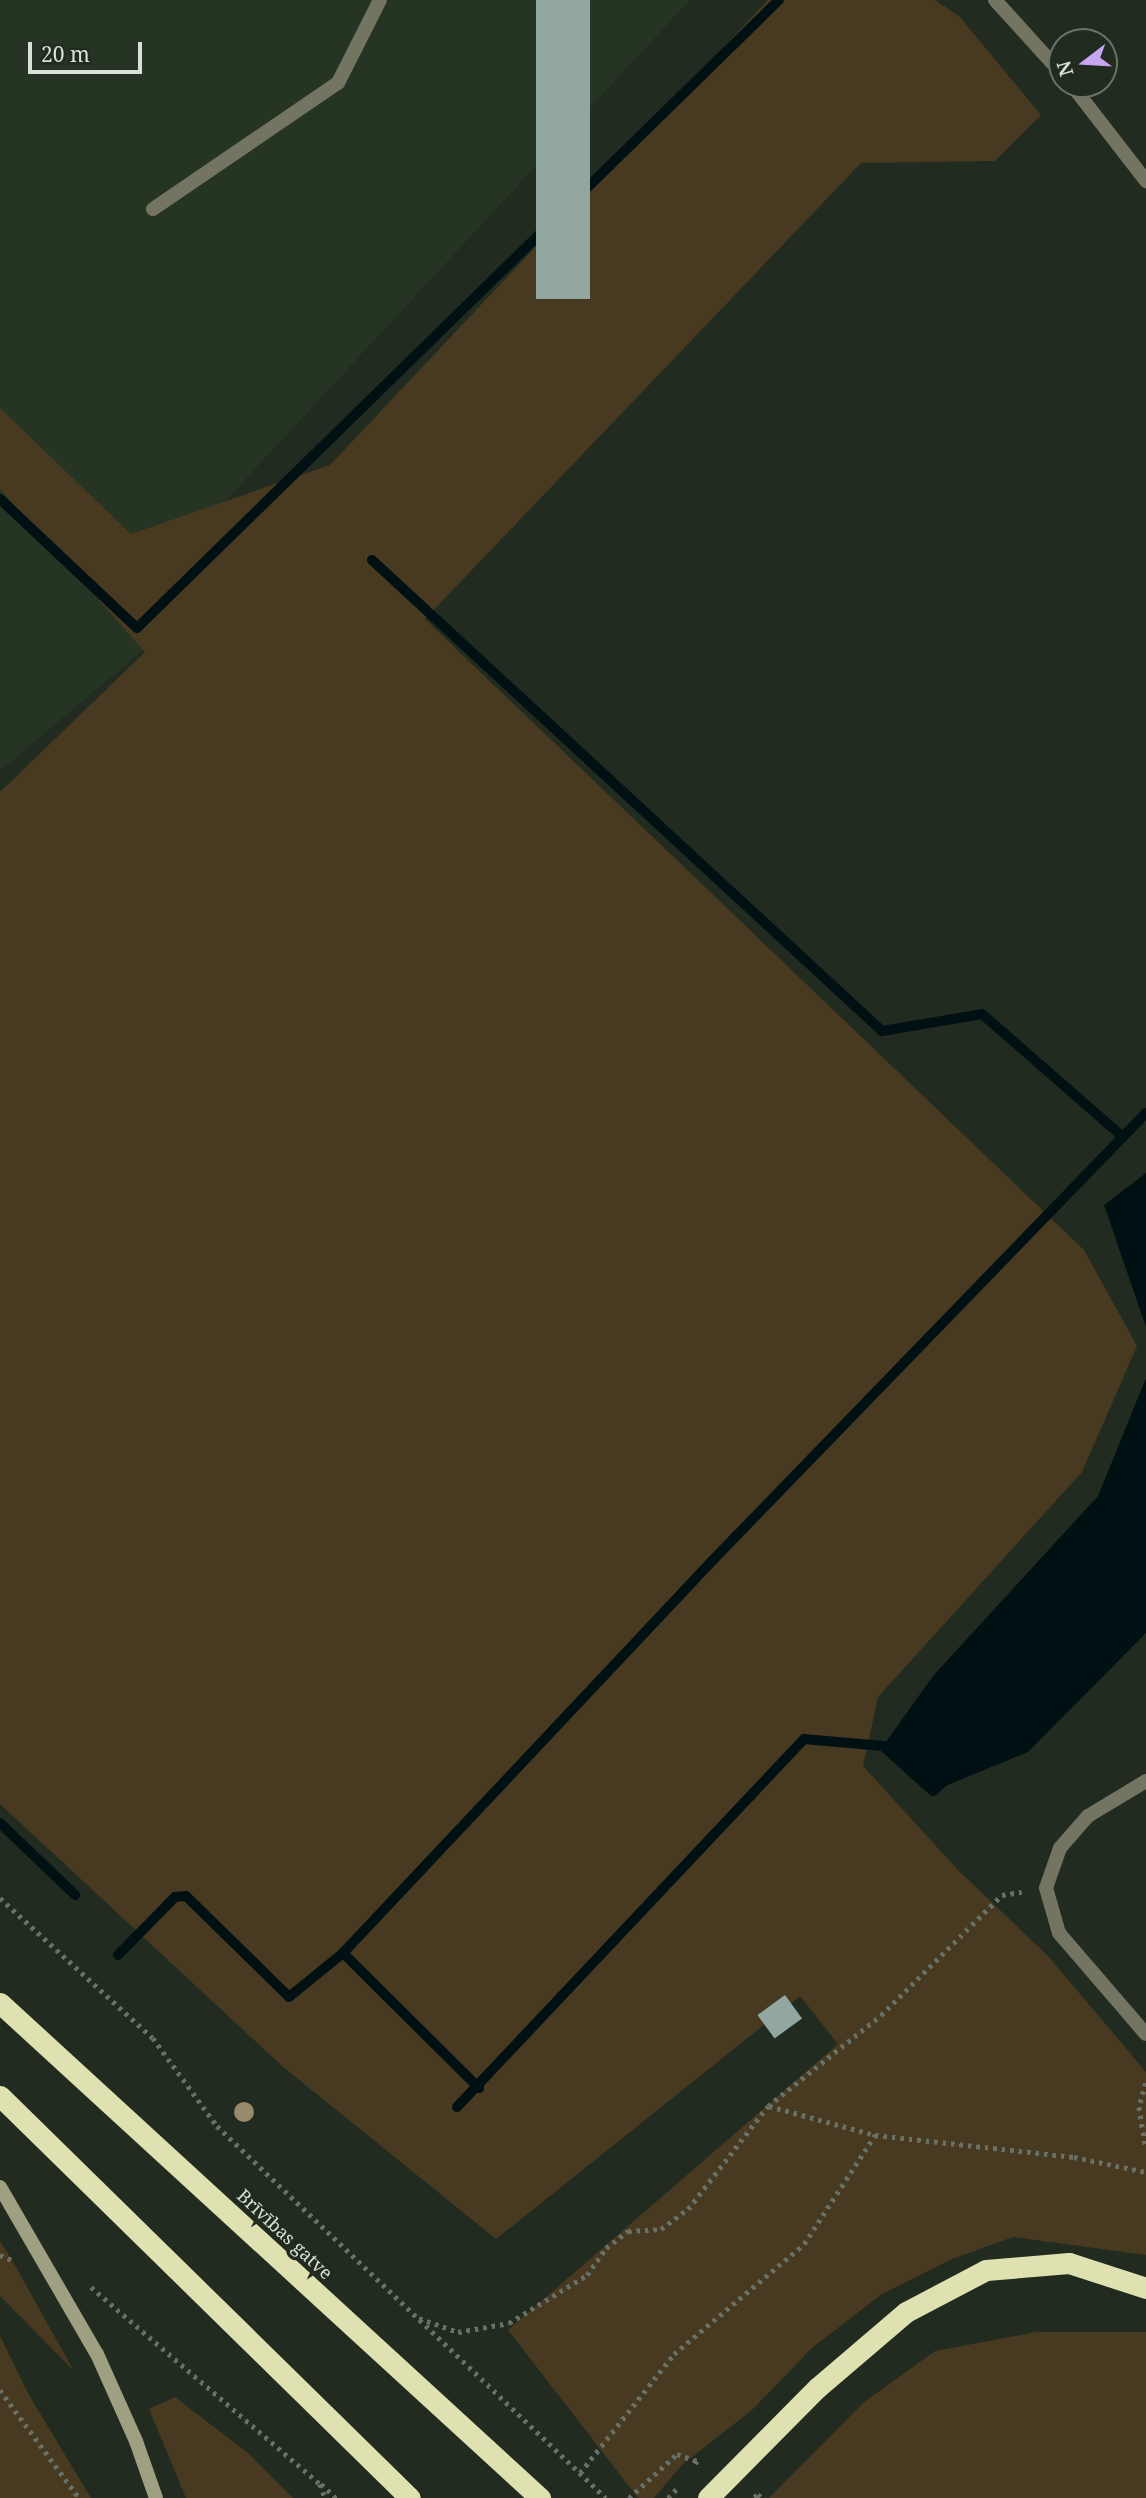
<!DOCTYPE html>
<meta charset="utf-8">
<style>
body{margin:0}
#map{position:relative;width:1146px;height:2498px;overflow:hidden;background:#212b1f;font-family:"Noto Serif",serif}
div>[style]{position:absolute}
.built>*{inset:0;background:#253423}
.green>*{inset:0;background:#483921}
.water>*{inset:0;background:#011013}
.stream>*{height:10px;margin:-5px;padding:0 5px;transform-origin:5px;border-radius:5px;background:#011013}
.building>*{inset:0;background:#92a7a0;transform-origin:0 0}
.path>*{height:4.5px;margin-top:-2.25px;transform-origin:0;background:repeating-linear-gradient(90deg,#697167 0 3.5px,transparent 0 8.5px)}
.lane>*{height:14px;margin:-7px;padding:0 7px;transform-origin:7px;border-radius:7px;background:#747462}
.street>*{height:14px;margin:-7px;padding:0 7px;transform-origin:7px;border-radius:7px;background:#747462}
.secondary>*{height:14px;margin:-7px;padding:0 7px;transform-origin:7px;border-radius:7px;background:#9fa082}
.highway>*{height:21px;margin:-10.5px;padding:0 10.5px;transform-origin:10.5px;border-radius:10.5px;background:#dfe1b1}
.trees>*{width:20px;height:20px;margin:-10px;border-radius:50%;background:#988a6a}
span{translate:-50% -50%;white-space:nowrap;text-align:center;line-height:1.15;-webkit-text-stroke:7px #212b1f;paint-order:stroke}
.street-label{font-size:18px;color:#d9e0d8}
.north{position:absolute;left:1048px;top:28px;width:70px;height:70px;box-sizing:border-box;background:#212b1f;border:2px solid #6b7369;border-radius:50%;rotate:253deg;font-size:19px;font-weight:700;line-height:28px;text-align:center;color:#d9e0d8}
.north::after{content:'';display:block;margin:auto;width:24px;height:32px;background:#c8a6ef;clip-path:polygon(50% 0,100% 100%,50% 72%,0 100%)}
.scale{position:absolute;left:28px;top:42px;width:114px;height:32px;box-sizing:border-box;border:4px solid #d9e0d8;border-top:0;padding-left:9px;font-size:21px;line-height:24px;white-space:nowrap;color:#d9e0d8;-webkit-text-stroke:5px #212b1f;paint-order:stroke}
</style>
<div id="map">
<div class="built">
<i style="clip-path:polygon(0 0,690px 0,217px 510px,150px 644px,0 771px)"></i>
</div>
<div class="green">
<i style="clip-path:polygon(768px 0,935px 0,959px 16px,1041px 115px,995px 161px,861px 163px,425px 619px,1084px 1250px,1137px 1346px,1082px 1472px,878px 1697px,863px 1766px,957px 1869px,1048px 1956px,1146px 2072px,1146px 2255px,1013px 2237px,952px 2259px,882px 2294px,813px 2347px,752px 2410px,682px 2465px,654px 2498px,638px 2498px,508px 2330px,838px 2044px,800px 1996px,496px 2239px,282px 2066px,0 1804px,0 792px,145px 652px,0 489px,0 408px,131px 534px,330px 465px)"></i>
<i style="clip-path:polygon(0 2241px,12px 2260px,74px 2371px,0 2296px)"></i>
<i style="clip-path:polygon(1036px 2332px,1146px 2332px,1146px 2498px,769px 2498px,864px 2402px,935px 2351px)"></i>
<i style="clip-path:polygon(0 2336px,29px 2395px,91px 2498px,0 2498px)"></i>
<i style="clip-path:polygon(175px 2397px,248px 2453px,293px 2498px,186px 2498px,149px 2409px)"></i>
</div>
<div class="water">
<i style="clip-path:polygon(1146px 1173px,1146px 1327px,1104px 1205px)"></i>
<i style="clip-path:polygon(1146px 1378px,1146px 1633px,1028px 1752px,933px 1791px,883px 1746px,933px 1676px,1098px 1496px)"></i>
</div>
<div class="stream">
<i style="left:0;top:499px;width:188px;rotate:43.3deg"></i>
<i style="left:137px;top:628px;width:898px;rotate:-44.37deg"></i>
<i style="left:372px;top:560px;width:694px;rotate:42.72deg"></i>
<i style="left:882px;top:1031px;width:101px;rotate:-9.6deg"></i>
<i style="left:982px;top:1014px;width:187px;rotate:41.1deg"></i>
<i style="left:0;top:1823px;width:104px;rotate:43.8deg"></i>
<i style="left:343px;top:1953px;width:192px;rotate:44.8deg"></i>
<i style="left:118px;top:1955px;width:81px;rotate:-45.5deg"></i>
<i style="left:175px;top:1897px;width:11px;rotate:-5deg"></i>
<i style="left:186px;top:1896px;width:144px;rotate:44.4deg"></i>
<i style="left:289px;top:1997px;width:70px;rotate:-39.2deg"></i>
<i style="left:343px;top:1953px;width:538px;rotate:-46.73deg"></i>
<i style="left:712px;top:1561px;width:624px;rotate:-45.91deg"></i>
<i style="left:457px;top:2107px;width:506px;rotate:-46.68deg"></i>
<i style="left:804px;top:1739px;width:79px;rotate:5.1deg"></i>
<i style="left:883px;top:1746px;width:67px;rotate:42deg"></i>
<i style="left:933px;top:1791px;width:13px;rotate:-42deg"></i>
</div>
<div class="building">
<i style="left:536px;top:0;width:54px;height:299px"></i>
<i style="left:785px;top:1995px;width:29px;height:34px;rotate:54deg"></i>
</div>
<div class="path">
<i style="left:0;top:1898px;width:207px;rotate:42.5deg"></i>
<i style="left:153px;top:2038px;width:109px;rotate:54deg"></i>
<i style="left:217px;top:2126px;width:538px;rotate:43.72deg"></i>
<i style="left:1146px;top:2083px;width:25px;rotate:106deg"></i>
<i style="left:1139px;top:2107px;width:42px;rotate:80.3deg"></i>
<i style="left:769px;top:2106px;width:110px;rotate:15.3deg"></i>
<i style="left:875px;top:2135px;width:200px;rotate:6.3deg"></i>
<i style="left:1074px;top:2157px;width:74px;rotate:11.8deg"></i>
<i style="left:0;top:2255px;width:13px;rotate:23deg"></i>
<i style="left:91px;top:2287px;width:302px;rotate:40.7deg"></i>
<i style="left:320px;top:2484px;width:15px;rotate:70deg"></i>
<i style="left:419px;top:2318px;width:41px;rotate:19.7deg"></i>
<i style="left:458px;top:2332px;width:52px;rotate:-10deg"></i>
<i style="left:509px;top:2323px;width:92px;rotate:-31.6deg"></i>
<i style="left:587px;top:2275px;width:33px;rotate:-55deg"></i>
<i style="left:606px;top:2248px;width:28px;rotate:-38deg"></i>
<i style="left:628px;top:2231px;width:33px;rotate:-3deg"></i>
<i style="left:661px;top:2229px;width:34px;rotate:-37deg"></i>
<i style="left:688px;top:2209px;width:130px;rotate:-52.2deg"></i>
<i style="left:768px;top:2106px;width:145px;rotate:-38.8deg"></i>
<i style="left:881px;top:2015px;width:170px;rotate:-44.8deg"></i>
<i style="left:1002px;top:1895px;width:20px;rotate:-9deg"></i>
<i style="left:0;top:2390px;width:134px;rotate:53.8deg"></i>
<i style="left:580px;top:2473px;width:152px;rotate:-51.7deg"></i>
<i style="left:674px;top:2354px;width:170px;rotate:-40.2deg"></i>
<i style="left:804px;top:2244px;width:130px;rotate:-56.9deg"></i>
<i style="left:321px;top:2484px;width:21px;rotate:43deg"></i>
<i style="left:754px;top:2497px;width:5px;rotate:-37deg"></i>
<i style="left:758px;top:2494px;width:6px;rotate:45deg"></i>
<i style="left:629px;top:2498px;width:65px;rotate:-42.5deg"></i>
<i style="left:677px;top:2454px;width:21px;rotate:19deg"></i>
<i style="left:697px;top:2461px;width:4px;rotate:117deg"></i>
<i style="left:668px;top:2498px;width:16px;rotate:-47deg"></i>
</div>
<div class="lane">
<i style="left:153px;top:209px;width:224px;rotate:-34.3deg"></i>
<i style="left:338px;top:83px;width:93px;rotate:-63.2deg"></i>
</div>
<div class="street">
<i style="left:995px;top:0;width:100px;rotate:47.8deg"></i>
<i style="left:1071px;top:84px;width:123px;rotate:52.3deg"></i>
<i style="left:1146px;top:1781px;width:68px;rotate:148.9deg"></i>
<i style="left:1088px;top:1816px;width:43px;rotate:131.2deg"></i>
<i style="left:1060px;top:1848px;width:42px;rotate:109.3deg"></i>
<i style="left:1046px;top:1888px;width:47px;rotate:73.9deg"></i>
<i style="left:1059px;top:1933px;width:133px;rotate:49.3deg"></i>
</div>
<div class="secondary">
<i style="left:0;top:2187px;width:193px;rotate:59.9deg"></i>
<i style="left:97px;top:2354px;width:95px;rotate:65.9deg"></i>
<i style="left:136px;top:2441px;width:60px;rotate:70.7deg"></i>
</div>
<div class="highway">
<i style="left:0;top:2003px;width:733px;rotate:42.51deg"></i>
<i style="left:0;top:2096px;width:574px;rotate:44.44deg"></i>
<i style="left:708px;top:2498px;width:155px;rotate:-45.3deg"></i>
<i style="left:817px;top:2388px;width:117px;rotate:-40.5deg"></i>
<i style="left:906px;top:2312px;width:90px;rotate:-27.7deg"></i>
<i style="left:986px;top:2270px;width:83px;rotate:-4.8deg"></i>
<i style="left:1069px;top:2263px;width:81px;rotate:18deg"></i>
</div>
<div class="trees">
<i style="left:244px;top:2112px"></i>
</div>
<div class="street-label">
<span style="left:285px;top:2234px;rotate:43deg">Brīvības gatve</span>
</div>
<div class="north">N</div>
<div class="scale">20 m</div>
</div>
